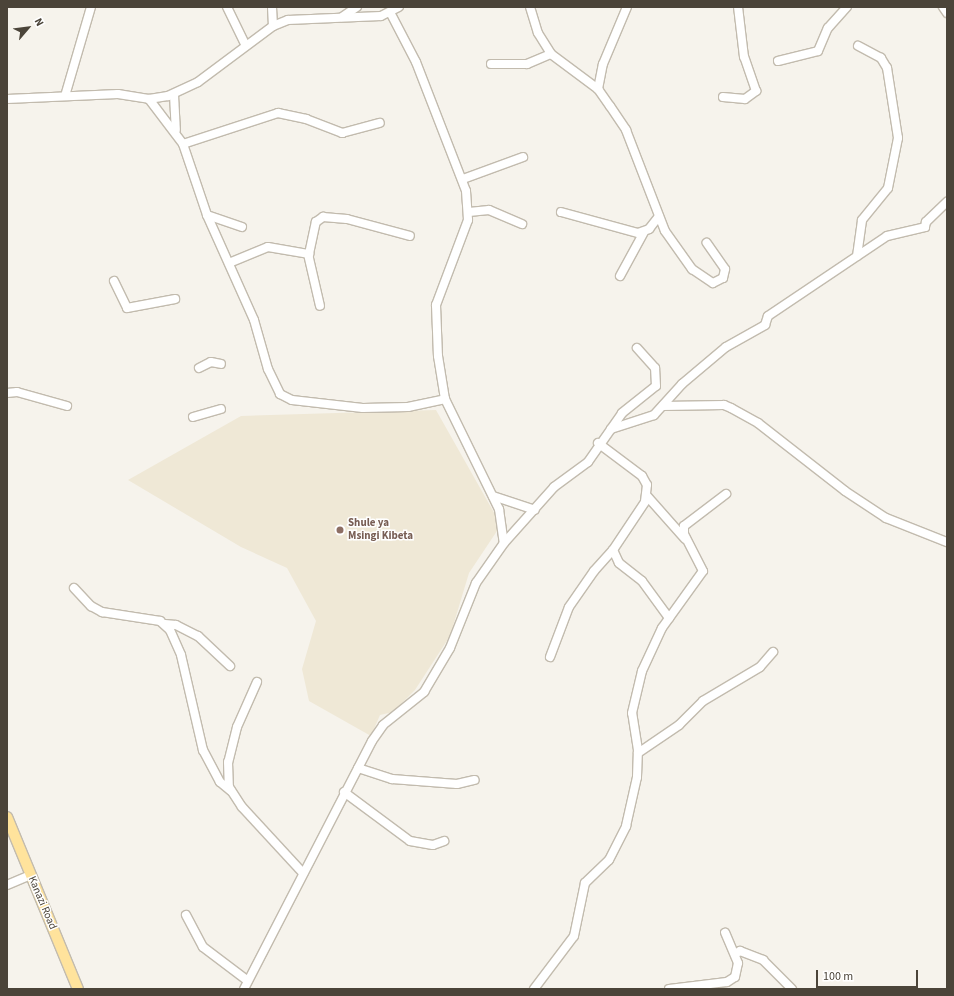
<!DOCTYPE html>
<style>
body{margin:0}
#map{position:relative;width:954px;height:996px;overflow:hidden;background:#f6f3ec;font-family:"Source Sans 3",sans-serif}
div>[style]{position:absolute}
.education>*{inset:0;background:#efe8d6}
.roads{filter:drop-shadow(1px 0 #c2bbae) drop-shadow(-1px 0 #c2bbae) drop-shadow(0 1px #c2bbae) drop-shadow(0 -1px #c2bbae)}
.minor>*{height:8px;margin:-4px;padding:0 4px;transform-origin:4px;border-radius:4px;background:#fff}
.major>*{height:10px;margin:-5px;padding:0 5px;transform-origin:5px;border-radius:5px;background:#ffe39c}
.dots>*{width:11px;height:11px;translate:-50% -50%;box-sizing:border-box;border:2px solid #fff;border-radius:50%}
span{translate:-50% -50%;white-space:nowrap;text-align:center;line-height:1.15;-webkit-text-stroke:3px #fff;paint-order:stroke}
.education-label{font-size:11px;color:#785e54;font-weight:700}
.left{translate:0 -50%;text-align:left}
.street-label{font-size:11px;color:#4b4439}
.frame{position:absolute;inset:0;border:8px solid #4b4439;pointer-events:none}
.north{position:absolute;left:8px;top:8px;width:40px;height:40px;-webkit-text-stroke:3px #fff;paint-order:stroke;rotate:62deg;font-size:11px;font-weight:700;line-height:16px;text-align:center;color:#4b4439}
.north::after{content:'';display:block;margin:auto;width:14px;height:18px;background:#4b4439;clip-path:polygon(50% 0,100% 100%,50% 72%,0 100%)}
.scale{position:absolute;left:816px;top:970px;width:102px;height:18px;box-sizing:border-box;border:2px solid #4b4439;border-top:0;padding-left:5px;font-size:12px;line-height:14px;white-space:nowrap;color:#4b4439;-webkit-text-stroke:3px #fff;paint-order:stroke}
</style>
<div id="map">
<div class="education">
<i style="clip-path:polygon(436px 410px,501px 525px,469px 573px,450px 636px,415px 690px,393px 712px,380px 715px,371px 736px,309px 701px,302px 669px,316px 621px,287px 568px,241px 547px,128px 480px,241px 416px)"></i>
</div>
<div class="roads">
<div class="minor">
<i style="left:227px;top:7px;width:43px;rotate:64deg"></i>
<i style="left:272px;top:7px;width:19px;rotate:87deg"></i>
<i style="left:530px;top:7px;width:27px;rotate:73deg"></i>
<i style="left:538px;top:33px;width:25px;rotate:58deg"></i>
<i style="left:551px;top:54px;width:59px;rotate:36.7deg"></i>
<i style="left:598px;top:89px;width:21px;rotate:55deg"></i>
<i style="left:610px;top:106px;width:29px;rotate:56deg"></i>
<i style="left:626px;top:130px;width:108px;rotate:68.9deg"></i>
<i style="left:665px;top:231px;width:47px;rotate:54.6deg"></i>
<i style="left:692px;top:269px;width:25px;rotate:34deg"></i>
<i style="left:713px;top:283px;width:11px;rotate:-27deg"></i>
<i style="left:723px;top:278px;width:9px;rotate:-77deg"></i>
<i style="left:725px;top:269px;width:32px;rotate:-125deg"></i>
<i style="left:943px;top:7px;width:7px;rotate:56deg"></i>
<i style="left:391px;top:14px;width:54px;rotate:62.5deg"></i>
<i style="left:416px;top:62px;width:138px;rotate:68.8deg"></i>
<i style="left:466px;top:191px;width:29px;rotate:86deg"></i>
<i style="left:468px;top:220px;width:91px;rotate:110.6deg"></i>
<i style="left:436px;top:305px;width:51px;rotate:87.8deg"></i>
<i style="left:438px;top:356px;width:44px;rotate:80.8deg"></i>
<i style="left:445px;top:399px;width:123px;rotate:63.9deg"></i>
<i style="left:499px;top:509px;width:34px;rotate:82deg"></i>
<i style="left:342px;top:17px;width:18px;rotate:-34deg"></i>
<i style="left:778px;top:61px;width:41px;rotate:-14deg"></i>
<i style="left:818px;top:51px;width:25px;rotate:-67deg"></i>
<i style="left:828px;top:28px;width:28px;rotate:-48deg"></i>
<i style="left:491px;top:64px;width:36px"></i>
<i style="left:527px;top:64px;width:26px;rotate:-23deg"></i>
<i style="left:598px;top:89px;width:25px;rotate:-79deg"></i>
<i style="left:603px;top:64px;width:62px;rotate:-67.2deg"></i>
<i style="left:174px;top:95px;width:35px;rotate:87deg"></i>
<i style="left:65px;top:96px;width:93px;rotate:-73.7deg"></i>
<i style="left:723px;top:97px;width:22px;rotate:5deg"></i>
<i style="left:745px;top:99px;width:14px;rotate:-36deg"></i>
<i style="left:756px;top:91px;width:36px;rotate:-109deg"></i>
<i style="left:744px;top:57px;width:50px;rotate:-96.8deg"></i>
<i style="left:7px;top:99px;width:111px;rotate:-2.6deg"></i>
<i style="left:118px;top:94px;width:31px;rotate:9deg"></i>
<i style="left:149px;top:99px;width:19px;rotate:-9deg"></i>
<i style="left:168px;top:96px;width:33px;rotate:-25deg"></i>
<i style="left:198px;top:82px;width:94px;rotate:-36.7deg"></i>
<i style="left:273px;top:26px;width:16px;rotate:-22deg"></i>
<i style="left:288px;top:20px;width:93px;rotate:-2.5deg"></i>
<i style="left:381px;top:16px;width:20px;rotate:-27deg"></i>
<i style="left:149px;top:99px;width:56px;rotate:52.9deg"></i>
<i style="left:183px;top:144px;width:75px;rotate:71.3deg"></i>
<i style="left:207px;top:215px;width:115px;rotate:65.9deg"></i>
<i style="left:254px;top:320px;width:51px;rotate:74.1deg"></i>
<i style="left:268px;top:369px;width:28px;rotate:64deg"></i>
<i style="left:280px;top:394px;width:13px;rotate:27deg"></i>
<i style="left:292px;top:400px;width:71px;rotate:6.4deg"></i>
<i style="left:363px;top:408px;width:45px;rotate:-1.3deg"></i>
<i style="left:408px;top:407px;width:38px;rotate:-12deg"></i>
<i style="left:183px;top:144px;width:100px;rotate:-18.1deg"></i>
<i style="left:278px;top:113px;width:29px;rotate:12deg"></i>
<i style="left:306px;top:119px;width:39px;rotate:21deg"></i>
<i style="left:342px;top:133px;width:39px;rotate:-15deg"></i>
<i style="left:463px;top:179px;width:64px;rotate:-20.1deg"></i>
<i style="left:469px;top:212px;width:20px;rotate:-6deg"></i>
<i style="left:489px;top:210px;width:36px;rotate:23deg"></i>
<i style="left:561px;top:212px;width:80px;rotate:15.3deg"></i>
<i style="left:638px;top:233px;width:12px;rotate:-20deg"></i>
<i style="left:649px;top:229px;width:16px;rotate:-52deg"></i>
<i style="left:207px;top:215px;width:37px;rotate:19deg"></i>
<i style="left:308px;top:254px;width:53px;rotate:77deg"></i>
<i style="left:857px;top:256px;width:36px;rotate:-82deg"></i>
<i style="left:862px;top:220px;width:41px;rotate:-50.9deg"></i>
<i style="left:888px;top:188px;width:51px;rotate:-78.7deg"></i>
<i style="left:898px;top:138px;width:71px;rotate:-98.9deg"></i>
<i style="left:887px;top:68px;width:12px;rotate:-121deg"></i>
<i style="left:881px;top:58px;width:26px;rotate:-152deg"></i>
<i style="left:229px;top:263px;width:42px;rotate:-22.3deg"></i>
<i style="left:268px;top:247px;width:42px;rotate:9.7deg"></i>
<i style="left:309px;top:254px;width:33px;rotate:-78deg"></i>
<i style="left:316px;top:222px;width:9px;rotate:-36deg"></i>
<i style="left:323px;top:217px;width:24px;rotate:5deg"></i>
<i style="left:347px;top:219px;width:65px;rotate:15.1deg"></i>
<i style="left:620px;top:276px;width:50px;rotate:-61.4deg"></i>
<i style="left:114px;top:281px;width:30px;rotate:64deg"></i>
<i style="left:127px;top:308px;width:49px;rotate:-10.6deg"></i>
<i style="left:199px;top:368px;width:13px;rotate:-27deg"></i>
<i style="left:211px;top:362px;width:10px;rotate:11deg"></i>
<i style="left:7px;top:393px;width:10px;rotate:-6deg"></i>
<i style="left:17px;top:392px;width:52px;rotate:15.6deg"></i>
<i style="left:663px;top:406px;width:61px;rotate:-0.9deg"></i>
<i style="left:724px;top:405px;width:8px;rotate:23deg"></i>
<i style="left:731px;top:408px;width:31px;rotate:29deg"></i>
<i style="left:758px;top:423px;width:110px;rotate:38deg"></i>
<i style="left:845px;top:491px;width:49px;rotate:33.4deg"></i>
<i style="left:886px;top:518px;width:66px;rotate:21.5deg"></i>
<i style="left:193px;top:417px;width:29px;rotate:-16deg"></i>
<i style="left:611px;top:429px;width:19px;rotate:-55deg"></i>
<i style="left:622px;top:413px;width:43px;rotate:-38.5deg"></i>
<i style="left:656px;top:386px;width:18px;rotate:-93deg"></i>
<i style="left:655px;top:368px;width:27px;rotate:-132deg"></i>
<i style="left:598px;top:443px;width:55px;rotate:36.9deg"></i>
<i style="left:642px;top:476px;width:10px;rotate:61deg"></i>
<i style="left:647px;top:485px;width:17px;rotate:97deg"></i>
<i style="left:645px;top:502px;width:58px;rotate:123.7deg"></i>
<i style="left:613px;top:550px;width:14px;rotate:65deg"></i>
<i style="left:619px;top:563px;width:29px;rotate:38deg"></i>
<i style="left:642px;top:581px;width:46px;rotate:53.9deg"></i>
<i style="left:493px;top:496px;width:44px;rotate:18.4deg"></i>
<i style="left:647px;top:496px;width:57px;rotate:48.5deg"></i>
<i style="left:74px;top:588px;width:25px;rotate:47deg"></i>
<i style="left:91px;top:606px;width:13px;rotate:29deg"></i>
<i style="left:102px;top:612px;width:59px;rotate:8.8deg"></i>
<i style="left:160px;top:621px;width:13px;rotate:42deg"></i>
<i style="left:170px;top:630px;width:27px;rotate:66deg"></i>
<i style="left:181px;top:655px;width:98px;rotate:77deg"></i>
<i style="left:203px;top:750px;width:36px;rotate:62deg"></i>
<i style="left:220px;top:782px;width:14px;rotate:39deg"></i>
<i style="left:165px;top:624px;width:11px;rotate:5deg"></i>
<i style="left:176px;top:625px;width:25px;rotate:27deg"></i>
<i style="left:198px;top:636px;width:44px;rotate:43.2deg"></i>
<i style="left:550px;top:657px;width:53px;rotate:-69.2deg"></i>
<i style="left:569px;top:607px;width:44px;rotate:-55.2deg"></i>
<i style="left:594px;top:571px;width:28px;rotate:-48deg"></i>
<i style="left:257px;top:682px;width:49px;rotate:114deg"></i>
<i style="left:237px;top:727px;width:36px;rotate:104deg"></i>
<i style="left:228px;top:762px;width:25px;rotate:88deg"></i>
<i style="left:229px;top:787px;width:24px;rotate:57deg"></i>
<i style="left:242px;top:807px;width:90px;rotate:47.3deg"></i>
<i style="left:638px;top:753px;width:50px;rotate:-34.3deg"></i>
<i style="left:679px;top:725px;width:34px;rotate:-45deg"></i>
<i style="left:703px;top:701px;width:66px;rotate:-30.8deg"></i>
<i style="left:760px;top:667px;width:20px;rotate:-49deg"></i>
<i style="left:358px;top:768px;width:36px;rotate:18deg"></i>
<i style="left:392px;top:779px;width:65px;rotate:4.4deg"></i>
<i style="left:457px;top:784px;width:18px;rotate:-13deg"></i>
<i style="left:344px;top:792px;width:82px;rotate:36.6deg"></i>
<i style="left:410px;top:841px;width:23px;rotate:10deg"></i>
<i style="left:433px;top:845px;width:12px;rotate:-20deg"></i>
<i style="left:7px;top:885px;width:25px;rotate:-23deg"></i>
<i style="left:186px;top:915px;width:36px;rotate:62deg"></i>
<i style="left:203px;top:947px;width:56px;rotate:37.1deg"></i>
<i style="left:735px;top:954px;width:6px;rotate:-31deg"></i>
<i style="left:740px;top:951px;width:25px;rotate:21deg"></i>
<i style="left:763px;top:960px;width:41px;rotate:45deg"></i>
<i style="left:244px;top:989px;width:279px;rotate:-62.7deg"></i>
<i style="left:372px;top:741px;width:19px;rotate:-55deg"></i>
<i style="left:383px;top:725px;width:53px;rotate:-38.8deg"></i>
<i style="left:424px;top:692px;width:51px;rotate:-59.4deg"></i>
<i style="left:450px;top:648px;width:70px;rotate:-68.2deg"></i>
<i style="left:476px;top:583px;width:49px;rotate:-55deg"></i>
<i style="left:504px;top:543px;width:75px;rotate:-48.2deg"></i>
<i style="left:554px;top:487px;width:42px;rotate:-36.3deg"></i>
<i style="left:588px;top:462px;width:40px;rotate:-55.1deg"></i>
<i style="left:611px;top:429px;width:45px;rotate:-18deg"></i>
<i style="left:654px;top:415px;width:42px;rotate:-47.9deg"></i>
<i style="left:682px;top:384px;width:57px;rotate:-40.1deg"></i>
<i style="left:726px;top:347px;width:45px;rotate:-29.4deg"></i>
<i style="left:765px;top:325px;width:9px;rotate:-72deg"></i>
<i style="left:768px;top:316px;width:143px;rotate:-33.9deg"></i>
<i style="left:887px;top:236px;width:39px;rotate:-13deg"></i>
<i style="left:925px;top:227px;width:5px;rotate:-79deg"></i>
<i style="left:926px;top:222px;width:29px;rotate:-44deg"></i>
<i style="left:534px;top:989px;width:66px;rotate:-53deg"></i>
<i style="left:574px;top:936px;width:54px;rotate:-78.3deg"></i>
<i style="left:585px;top:883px;width:33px;rotate:-44deg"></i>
<i style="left:609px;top:860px;width:38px;rotate:-63deg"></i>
<i style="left:626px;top:826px;width:50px;rotate:-77.3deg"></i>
<i style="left:637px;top:777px;width:27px;rotate:-88deg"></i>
<i style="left:638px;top:750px;width:37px;rotate:-99deg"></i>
<i style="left:632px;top:713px;width:43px;rotate:-76.6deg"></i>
<i style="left:642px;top:671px;width:47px;rotate:-65.1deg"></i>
<i style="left:662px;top:628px;width:70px;rotate:-54.3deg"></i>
<i style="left:703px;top:571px;width:42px;rotate:-117.2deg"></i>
<i style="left:684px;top:534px;width:8px;rotate:-90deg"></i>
<i style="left:684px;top:526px;width:53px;rotate:-37.3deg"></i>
<i style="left:669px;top:989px;width:58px;rotate:-6.9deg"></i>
<i style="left:727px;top:982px;width:9px;rotate:-32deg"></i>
<i style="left:735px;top:977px;width:14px;rotate:-78deg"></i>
<i style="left:738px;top:963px;width:33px;rotate:-113deg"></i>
</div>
<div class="major">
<i style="left:7px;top:817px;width:186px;rotate:67.6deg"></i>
</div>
</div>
<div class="dots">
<i style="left:340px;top:530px;background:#8d6e63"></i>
</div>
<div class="education-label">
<span class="left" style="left:348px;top:530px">Shule ya<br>Msingi Kibeta</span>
</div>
<div class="street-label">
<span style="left:42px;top:903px;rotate:67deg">Kanazi Road</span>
</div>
<div class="frame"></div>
<div class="north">N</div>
<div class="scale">100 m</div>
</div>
